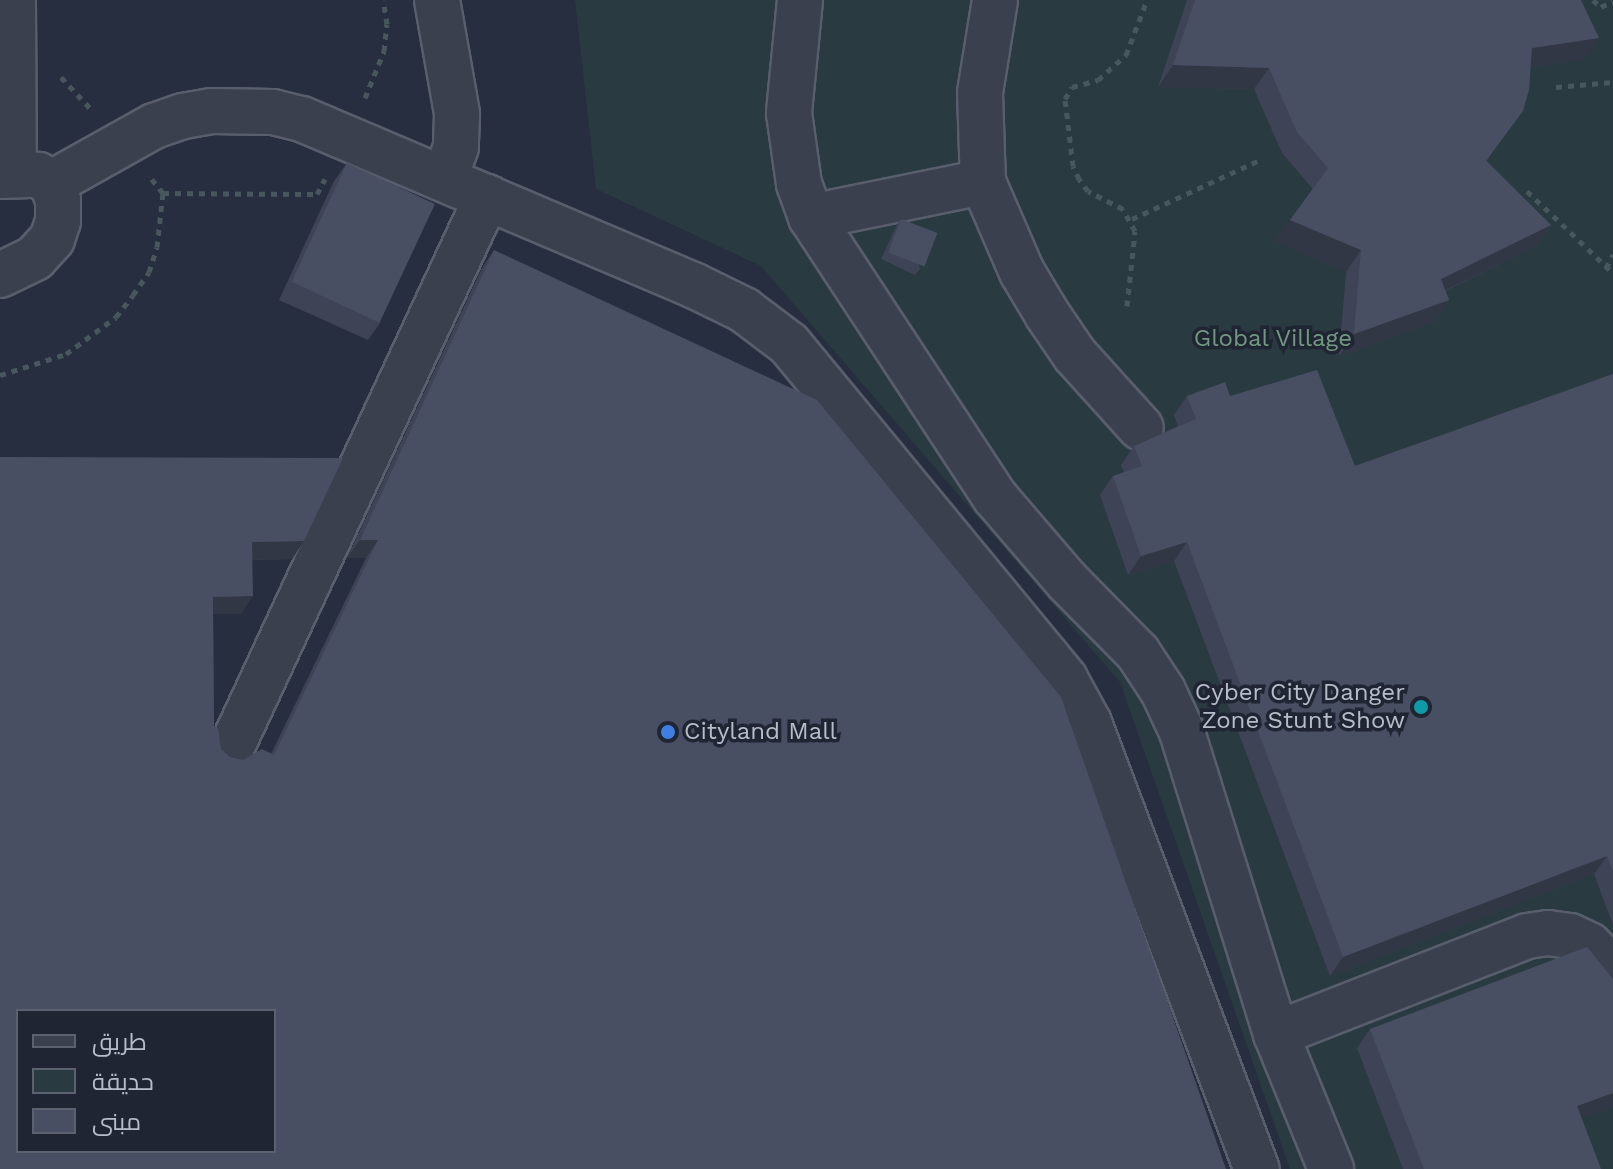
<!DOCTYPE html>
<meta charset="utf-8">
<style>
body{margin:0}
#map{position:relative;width:1613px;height:1169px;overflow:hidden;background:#272e3f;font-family:"Work Sans",Cairo,sans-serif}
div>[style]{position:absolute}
.green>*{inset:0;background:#293a40}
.path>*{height:5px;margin-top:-2.5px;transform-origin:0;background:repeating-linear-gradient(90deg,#47575d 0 6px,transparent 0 12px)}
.roads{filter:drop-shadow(2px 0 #595e6d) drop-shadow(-2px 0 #595e6d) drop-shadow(0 2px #595e6d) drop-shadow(0 -2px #595e6d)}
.minor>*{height:44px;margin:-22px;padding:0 22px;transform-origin:22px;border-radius:22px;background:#3b404f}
.wall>*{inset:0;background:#3e4455}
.shaded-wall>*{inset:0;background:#323745}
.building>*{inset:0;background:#484f63;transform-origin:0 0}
.dots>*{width:22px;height:22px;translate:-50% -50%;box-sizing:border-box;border:4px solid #202534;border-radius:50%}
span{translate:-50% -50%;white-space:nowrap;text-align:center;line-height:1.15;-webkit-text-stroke:7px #202534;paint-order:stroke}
.park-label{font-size:24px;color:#70997f}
.poi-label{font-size:24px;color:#b7bcca}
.right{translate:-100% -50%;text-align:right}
.left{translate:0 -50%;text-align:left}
.legend{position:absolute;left:16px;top:1009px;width:260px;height:144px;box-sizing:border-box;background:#202534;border:2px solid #5c6170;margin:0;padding:10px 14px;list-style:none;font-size:24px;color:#b7bcca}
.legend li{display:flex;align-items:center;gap:16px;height:40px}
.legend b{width:40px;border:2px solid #5c6170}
</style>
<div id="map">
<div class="green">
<i style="clip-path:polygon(575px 0,1613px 0,1613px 1169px,1290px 1169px,1120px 682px,761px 266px,596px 189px)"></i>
</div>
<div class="path">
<i style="left:1593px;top:0;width:11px;rotate:41deg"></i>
<i style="left:1601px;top:7px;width:13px;rotate:-27deg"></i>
<i style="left:61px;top:77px;width:42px;rotate:46.9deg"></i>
<i style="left:1556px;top:87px;width:57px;rotate:-5deg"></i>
<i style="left:365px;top:98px;width:51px;rotate:-68deg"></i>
<i style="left:384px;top:51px;width:27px;rotate:-84deg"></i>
<i style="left:387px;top:24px;width:24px;rotate:-99deg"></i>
<i style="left:1527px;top:191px;width:119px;rotate:43.6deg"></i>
<i style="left:163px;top:193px;width:154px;rotate:0.4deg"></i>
<i style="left:317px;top:194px;width:17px;rotate:-62deg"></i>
<i style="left:1132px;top:219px;width:143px;rotate:-24.8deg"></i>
<i style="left:1606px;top:268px;width:15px;rotate:-62deg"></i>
<i style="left:1127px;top:306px;width:75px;rotate:-83.9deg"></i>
<i style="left:1135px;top:231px;width:25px;rotate:-119deg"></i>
<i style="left:1123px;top:209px;width:39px;rotate:-153deg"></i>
<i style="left:1088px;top:191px;width:15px;rotate:-127deg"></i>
<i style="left:1079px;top:179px;width:14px;rotate:-115deg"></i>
<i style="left:1073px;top:166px;width:67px;rotate:-96.8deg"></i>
<i style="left:1065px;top:99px;width:14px;rotate:-60deg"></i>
<i style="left:1072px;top:87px;width:27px;rotate:-15deg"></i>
<i style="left:1098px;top:80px;width:38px;rotate:-42deg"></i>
<i style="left:1126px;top:55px;width:59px;rotate:-69.1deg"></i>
<i style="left:0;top:375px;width:69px;rotate:-17.7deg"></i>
<i style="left:66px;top:354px;width:62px;rotate:-36.5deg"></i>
<i style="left:116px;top:317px;width:28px;rotate:-52deg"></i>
<i style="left:133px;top:295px;width:28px;rotate:-55deg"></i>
<i style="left:149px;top:272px;width:26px;rotate:-72deg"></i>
<i style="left:157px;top:247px;width:54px;rotate:-83.7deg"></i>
<i style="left:163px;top:193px;width:19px;rotate:-129deg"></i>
</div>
<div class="roads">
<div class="minor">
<i style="left:13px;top:0;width:174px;rotate:89.7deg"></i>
<i style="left:437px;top:0;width:116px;rotate:80deg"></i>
<i style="left:457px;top:114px;width:33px;rotate:92deg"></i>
<i style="left:456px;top:147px;width:33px;rotate:110deg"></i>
<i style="left:800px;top:0;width:114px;rotate:95.6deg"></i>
<i style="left:789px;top:113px;width:72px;rotate:82deg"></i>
<i style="left:799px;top:184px;width:35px;rotate:70deg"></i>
<i style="left:811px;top:217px;width:335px;rotate:56.7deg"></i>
<i style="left:995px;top:497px;width:111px;rotate:49.4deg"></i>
<i style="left:1067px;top:581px;width:101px;rotate:45.4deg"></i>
<i style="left:1138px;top:653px;width:45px;rotate:56.7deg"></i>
<i style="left:1163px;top:691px;width:45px;rotate:65.1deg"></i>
<i style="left:1182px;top:732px;width:316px;rotate:72.7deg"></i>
<i style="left:1276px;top:1034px;width:146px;rotate:67.8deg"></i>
<i style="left:995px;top:0;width:94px;rotate:99.2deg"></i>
<i style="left:980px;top:93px;width:89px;rotate:88.1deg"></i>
<i style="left:983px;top:182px;width:98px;rotate:66.6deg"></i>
<i style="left:1022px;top:272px;width:49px;rotate:59.2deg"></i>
<i style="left:1047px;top:314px;width:50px;rotate:55.7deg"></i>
<i style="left:1075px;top:355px;width:98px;rotate:47.9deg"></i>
<i style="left:0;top:176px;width:38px;rotate:-2deg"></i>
<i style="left:38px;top:175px;width:16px;rotate:30deg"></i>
<i style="left:52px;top:183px;width:18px;rotate:71deg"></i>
<i style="left:58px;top:200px;width:21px;rotate:90deg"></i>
<i style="left:58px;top:221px;width:19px;rotate:108deg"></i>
<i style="left:52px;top:239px;width:25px;rotate:132deg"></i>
<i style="left:35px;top:258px;width:39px;rotate:154deg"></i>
<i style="left:52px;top:183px;width:117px;rotate:-29.2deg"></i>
<i style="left:154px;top:126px;width:31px;rotate:-19deg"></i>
<i style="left:183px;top:116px;width:29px;rotate:-10deg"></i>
<i style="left:212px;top:111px;width:61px;rotate:0.9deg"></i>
<i style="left:273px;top:112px;width:30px;rotate:14deg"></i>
<i style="left:302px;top:119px;width:425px;rotate:23deg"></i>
<i style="left:693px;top:285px;width:57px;rotate:26.1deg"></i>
<i style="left:744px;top:310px;width:56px;rotate:37.1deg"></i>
<i style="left:789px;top:344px;width:434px;rotate:50.5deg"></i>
<i style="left:1065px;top:679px;width:50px;rotate:61.4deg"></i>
<i style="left:1089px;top:723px;width:477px;rotate:69.4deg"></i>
<i style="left:811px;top:217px;width:176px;rotate:-11.5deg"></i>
<i style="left:229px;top:753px;width:613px;rotate:-65.11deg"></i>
<i style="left:1276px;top:1034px;width:269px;rotate:-21.3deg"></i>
<i style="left:1527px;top:936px;width:21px;rotate:-8deg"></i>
<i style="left:1548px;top:933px;width:22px;rotate:8deg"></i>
<i style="left:1570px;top:936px;width:21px;rotate:25deg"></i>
<i style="left:1589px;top:945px;width:21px;rotate:45deg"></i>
<i style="left:1604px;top:960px;width:19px;rotate:62deg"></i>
</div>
</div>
<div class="wall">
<i style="clip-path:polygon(1187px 0,1581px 0,1584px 60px,1531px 67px,1487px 161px,1551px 225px,1536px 246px,1445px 291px,1449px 300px,1434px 322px,1339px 356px,1346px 272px,1275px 241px,1313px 189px,1282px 153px,1254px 89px,1158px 87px)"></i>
<i style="clip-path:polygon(347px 163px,380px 323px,368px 340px,279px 300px,334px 181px)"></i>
<i style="clip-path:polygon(901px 219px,920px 269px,915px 275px,881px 259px,897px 225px)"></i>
<i style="clip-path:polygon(494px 250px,1226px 1169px,0 1169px,0 457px,304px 541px,292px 559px,252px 560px,241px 614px,213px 614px,214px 726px,221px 749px,230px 757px,243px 760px,271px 754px,366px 558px,347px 558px,482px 268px)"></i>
<i style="clip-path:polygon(1613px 374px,1613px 925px,1594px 874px,1330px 976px,1174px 561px,1128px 575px,1100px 495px,1113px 476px,1124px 472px,1121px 465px,1134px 446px,1178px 426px,1174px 415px,1187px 396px,1230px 396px,1355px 466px)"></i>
<i style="clip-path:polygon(1613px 979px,1613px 1107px,1581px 1118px,1601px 1169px,1403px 1169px,1357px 1048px,1370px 1029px)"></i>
</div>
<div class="shaded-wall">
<i style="clip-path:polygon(1599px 38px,1584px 60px,1517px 69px,1532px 48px)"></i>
<i style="clip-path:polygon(1173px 65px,1269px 68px,1254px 89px,1158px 87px)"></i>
<i style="clip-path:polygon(1290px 220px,1361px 250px,1346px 272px,1275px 241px)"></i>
<i style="clip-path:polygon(1551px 225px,1536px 246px,1425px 300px,1441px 279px)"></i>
<i style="clip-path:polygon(1449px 300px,1434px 322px,1339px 356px,1354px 334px)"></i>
<i style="clip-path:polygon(360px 540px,378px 540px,366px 558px,347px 558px)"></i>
<i style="clip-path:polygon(304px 541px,292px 559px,240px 560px,252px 542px)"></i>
<i style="clip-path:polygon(1187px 542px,1174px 561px,1128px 575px,1141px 556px)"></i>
<i style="clip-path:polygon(253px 596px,241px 614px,201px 614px,213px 597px)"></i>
<i style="clip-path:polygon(1607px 856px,1594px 874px,1330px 976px,1343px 957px)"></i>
<i style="clip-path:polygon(1613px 1093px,1613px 1107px,1563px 1125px,1577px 1106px)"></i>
</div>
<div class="building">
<i style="clip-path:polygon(1195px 0,1581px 0,1599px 38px,1532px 48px,1529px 90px,1523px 111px,1486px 161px,1551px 225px,1441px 279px,1449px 300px,1354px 334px,1361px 250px,1290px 220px,1328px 168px,1297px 132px,1269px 68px,1173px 65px)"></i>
<i style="left:347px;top:163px;width:97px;height:131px;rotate:25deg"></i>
<i style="left:901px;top:219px;width:39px;height:36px;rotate:21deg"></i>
<i style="clip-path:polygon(evenodd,494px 250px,817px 400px,1061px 697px,1226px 1169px,0 1169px,0 457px,343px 458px,304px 541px,252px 542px,253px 596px,213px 597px,214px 726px,218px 728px,221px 749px,230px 757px,243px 760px,262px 749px,274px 755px,378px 540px,360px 540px,494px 250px,18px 1011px,274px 1011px,274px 1151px,18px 1151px,18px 1011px)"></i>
<i style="clip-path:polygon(1317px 370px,1355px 466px,1613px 374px,1613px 871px,1607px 856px,1343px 957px,1187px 542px,1141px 556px,1113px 476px,1142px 466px,1134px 446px,1196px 419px,1187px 396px,1225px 382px,1230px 396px)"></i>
<i style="clip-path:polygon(1587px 947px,1613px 979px,1613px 1093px,1577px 1106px,1601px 1169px,1424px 1169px,1370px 1029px)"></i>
</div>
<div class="dots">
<i style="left:1421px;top:707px;background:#0f9aa8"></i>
<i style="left:668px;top:732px;background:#3f7fe0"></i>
</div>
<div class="park-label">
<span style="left:1273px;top:339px">Global Village</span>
</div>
<div class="poi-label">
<span class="right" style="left:1405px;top:707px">Cyber City Danger<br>Zone Stunt Show</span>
<span class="left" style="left:684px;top:732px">Cityland Mall</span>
</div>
<ul class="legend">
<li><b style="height:10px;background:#3b404f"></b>طريق</li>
<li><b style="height:22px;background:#293a40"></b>حديقة</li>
<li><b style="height:22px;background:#484f63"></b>مبنى</li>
</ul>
</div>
